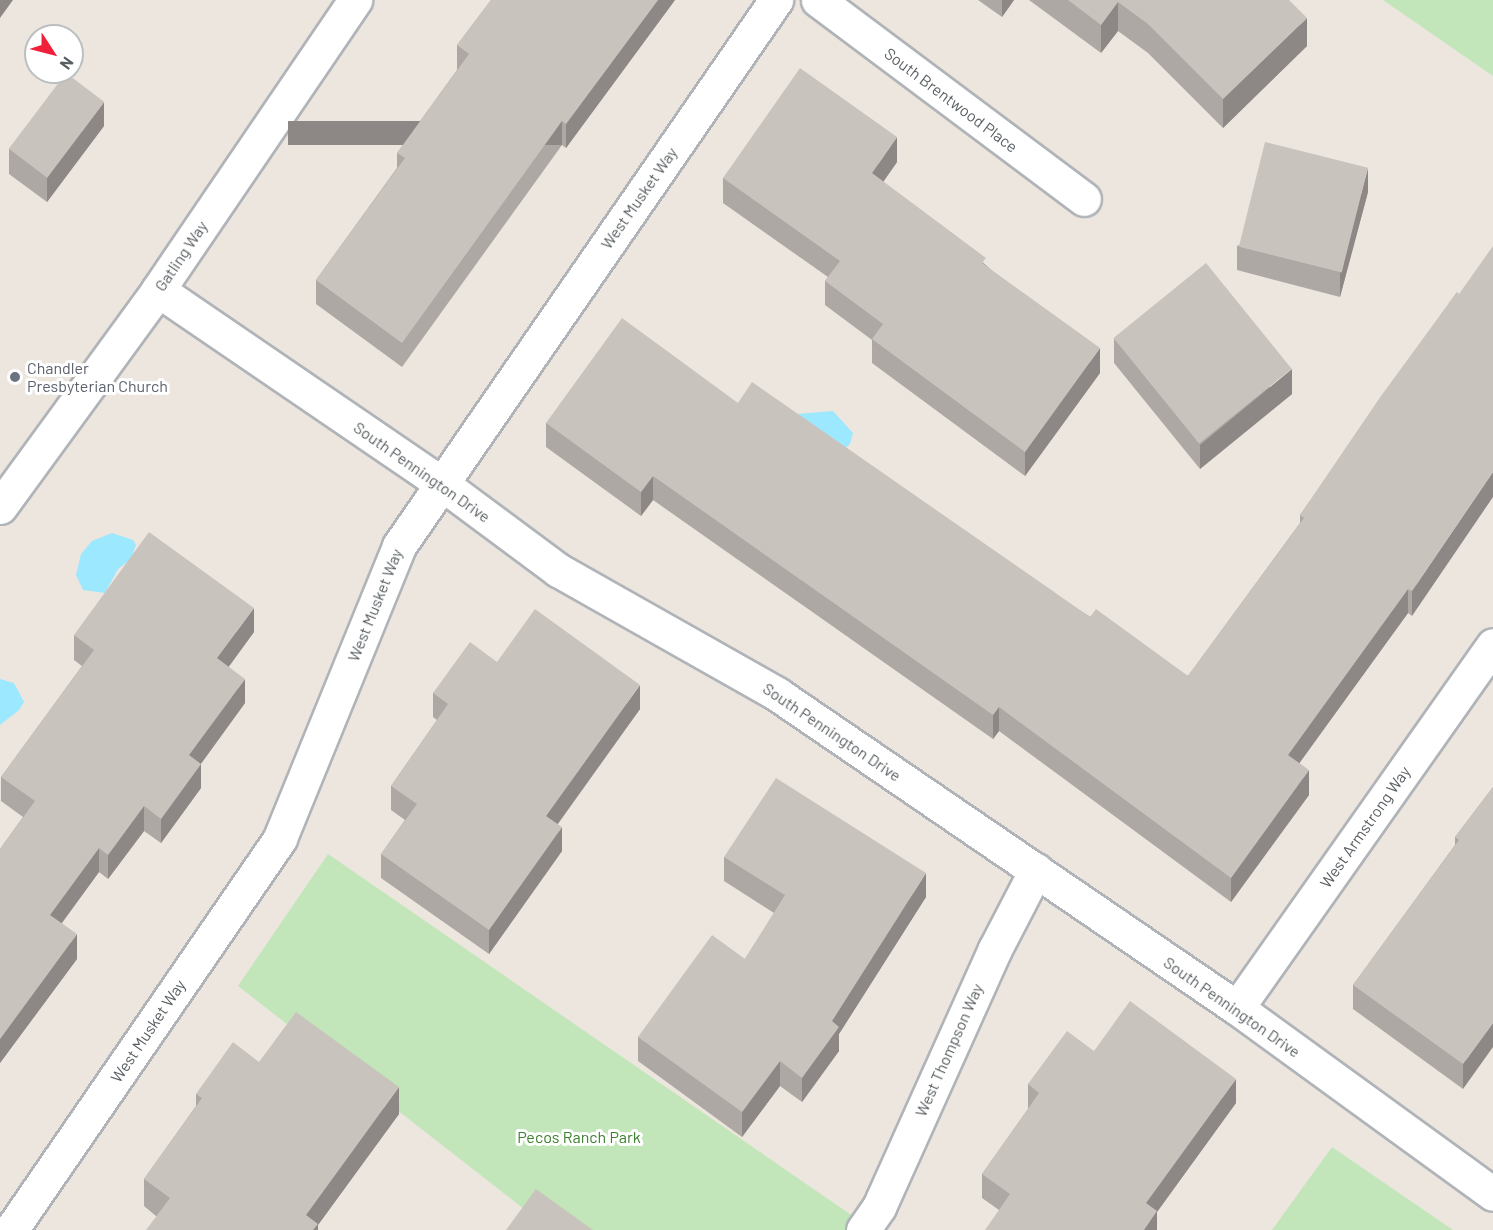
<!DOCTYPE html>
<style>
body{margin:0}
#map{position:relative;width:1493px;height:1230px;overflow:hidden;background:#ece6df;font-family:Barlow,sans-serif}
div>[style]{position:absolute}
.green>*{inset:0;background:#c2e6b9}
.water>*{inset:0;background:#9ce8ff}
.roads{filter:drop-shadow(2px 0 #b0b4b8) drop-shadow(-2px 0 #b0b4b8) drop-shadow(0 2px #b0b4b8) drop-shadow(0 -2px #b0b4b8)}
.minor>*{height:33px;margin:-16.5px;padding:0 16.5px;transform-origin:16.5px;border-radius:16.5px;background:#fff}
.tertiary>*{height:33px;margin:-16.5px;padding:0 16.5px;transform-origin:16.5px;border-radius:16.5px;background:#fff}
.wall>*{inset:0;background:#ada8a3}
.shaded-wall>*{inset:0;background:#8d8885;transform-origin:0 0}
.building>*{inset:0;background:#c9c3be;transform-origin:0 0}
.dots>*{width:16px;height:16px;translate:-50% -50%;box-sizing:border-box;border:3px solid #fff;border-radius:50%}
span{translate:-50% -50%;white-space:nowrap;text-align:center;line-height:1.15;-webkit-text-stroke:6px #fff;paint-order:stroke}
.street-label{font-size:16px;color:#585e61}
.worship-label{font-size:16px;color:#5b616d}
.left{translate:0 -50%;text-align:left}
.park-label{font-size:16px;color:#3c812e}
.north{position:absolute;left:24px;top:24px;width:60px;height:60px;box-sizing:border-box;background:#fff;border:2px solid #bcbfc0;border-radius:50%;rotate:126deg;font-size:16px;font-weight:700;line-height:24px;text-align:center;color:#585e61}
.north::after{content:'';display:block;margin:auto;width:21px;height:27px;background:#f1203a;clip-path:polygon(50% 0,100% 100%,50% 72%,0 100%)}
</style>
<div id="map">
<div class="green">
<i style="clip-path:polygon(1383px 0,1493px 0,1493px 76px)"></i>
<i style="clip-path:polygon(328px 854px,873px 1230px,551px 1230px,238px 986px)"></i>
<i style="clip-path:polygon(1332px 1147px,1453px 1230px,1272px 1230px)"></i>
</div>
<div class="water">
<i style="clip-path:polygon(833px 411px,853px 433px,850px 444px,843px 450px,797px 414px)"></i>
<i style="clip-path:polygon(112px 533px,133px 540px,136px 545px,131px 559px,118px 569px,105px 593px,83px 590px,76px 575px,81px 554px,92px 541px)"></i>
<i style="clip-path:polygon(0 679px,14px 683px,24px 702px,19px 710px,0 725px)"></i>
</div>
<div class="roads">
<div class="minor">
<i style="left:818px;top:0;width:332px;rotate:36.8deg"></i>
<i style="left:158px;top:290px;width:343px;rotate:34.3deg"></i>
<i style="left:441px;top:483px;width:146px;rotate:36.6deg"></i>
<i style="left:558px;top:570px;width:252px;rotate:29.5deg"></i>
<i style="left:777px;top:694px;width:557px;rotate:34.32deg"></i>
<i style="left:1237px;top:1008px;width:316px;rotate:36deg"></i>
<i style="left:1237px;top:1008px;width:444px;rotate:-54.8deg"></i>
<i style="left:11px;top:1230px;width:475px;rotate:-55.5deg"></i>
<i style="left:280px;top:838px;width:315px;rotate:-67.8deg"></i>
<i style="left:399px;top:546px;width:664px;rotate:-55.38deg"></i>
<i style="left:863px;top:1230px;width:28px;rotate:-55deg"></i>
<i style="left:879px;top:1207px;width:283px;rotate:-65.8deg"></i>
<i style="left:995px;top:949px;width:89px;rotate:-62.6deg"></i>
</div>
<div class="tertiary">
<i style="left:0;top:507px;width:268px;rotate:-53.9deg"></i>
<i style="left:158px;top:290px;width:351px;rotate:-55.8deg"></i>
</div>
</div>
<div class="wall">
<i style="clip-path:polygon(491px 0,675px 0,566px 148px,562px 145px,402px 367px,316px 304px,316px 280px,397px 168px,397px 153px,457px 70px,457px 45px)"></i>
<i style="clip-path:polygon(978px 0,1014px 0,1002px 17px)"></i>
<i style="clip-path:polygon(1029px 0,1289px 0,1307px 46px,1223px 128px,1148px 53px,1118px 31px,1101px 53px)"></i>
<i style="clip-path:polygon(104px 126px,47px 202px,9px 174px,9px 149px)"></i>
<i style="clip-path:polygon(897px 162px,883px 182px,986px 265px,1100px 373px,1025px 476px,872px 363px,872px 340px,825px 305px,825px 281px,828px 277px,723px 203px,723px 178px)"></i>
<i style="clip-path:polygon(1368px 192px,1340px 297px,1237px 270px,1237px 246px)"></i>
<i style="clip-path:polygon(1457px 292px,1412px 616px,1408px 613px,1299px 763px,1309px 795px,1231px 902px,999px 731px,993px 739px,653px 500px,641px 516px,546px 447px,546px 423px,738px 403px,1188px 676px,1300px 523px,1300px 515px)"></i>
<i style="clip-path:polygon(1114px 339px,1292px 394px,1200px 469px,1114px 363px)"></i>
<i style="clip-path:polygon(254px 632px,228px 667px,245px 703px,201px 764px,201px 788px,161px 843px,144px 831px,108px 879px,99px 872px,62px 923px,77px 959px,0 1063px,0 849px,23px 817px,1px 801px,1px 777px,82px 666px,74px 660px,74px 635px)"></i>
<i style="clip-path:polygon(497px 662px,640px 709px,558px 824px,562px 851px,489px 954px,381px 878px,381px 854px,405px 820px,391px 810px,391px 786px,437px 720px,433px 717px,433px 693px)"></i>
<i style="clip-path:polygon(1493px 787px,1463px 1089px,1353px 1009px,1353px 985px,1455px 845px,1455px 837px)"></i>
<i style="clip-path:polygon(724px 857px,926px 897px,839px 1034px,839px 1051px,802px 1102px,780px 1086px,742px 1137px,638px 1061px,638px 1037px,745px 959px,774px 913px,724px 881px)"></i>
<i style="clip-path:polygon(1094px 1051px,1236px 1103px,1157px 1212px,1157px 1230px,999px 1210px,982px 1198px,982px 1174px,1028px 1109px,1028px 1084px)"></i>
<i style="clip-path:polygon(259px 1062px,399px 1114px,318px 1225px,318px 1230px,156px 1216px,144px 1206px,144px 1179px,196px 1106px,196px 1094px)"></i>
</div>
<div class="shaded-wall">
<i style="clip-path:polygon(0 0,13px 0,0 18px)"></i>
<i style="clip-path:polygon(658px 0,675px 0,566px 148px,566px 124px)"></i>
<i style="clip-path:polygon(1002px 0,1014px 0,1002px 17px)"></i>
<i style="clip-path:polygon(1118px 2px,1118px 31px,1101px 53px,1101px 25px)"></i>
<i style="clip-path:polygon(1307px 18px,1307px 46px,1223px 128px,1223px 99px)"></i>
<i style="clip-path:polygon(104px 102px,104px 126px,47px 202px,47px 178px)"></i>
<i style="left:562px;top:121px;width:24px;height:274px;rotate:90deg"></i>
<i style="clip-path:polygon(897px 137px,897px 162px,872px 198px,872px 173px)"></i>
<i style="clip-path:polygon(1368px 168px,1368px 192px,1340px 297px,1340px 273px)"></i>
<i style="clip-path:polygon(1100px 348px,1100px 373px,1025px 476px,1025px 452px)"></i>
<i style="clip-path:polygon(1292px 369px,1292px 394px,1200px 469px,1200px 445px)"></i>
<i style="clip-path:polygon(1493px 472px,1493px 497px,1412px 616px,1412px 591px)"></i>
<i style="clip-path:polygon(653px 476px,653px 500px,641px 516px,641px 492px)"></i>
<i style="clip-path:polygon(1408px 589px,1408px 613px,1288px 779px,1288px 755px)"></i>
<i style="clip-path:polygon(254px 608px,254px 632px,217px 683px,217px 658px)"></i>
<i style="clip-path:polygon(245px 679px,245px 703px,189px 780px,189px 755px)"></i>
<i style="clip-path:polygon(640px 685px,640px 709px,546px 840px,546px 816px)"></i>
<i style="clip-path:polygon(999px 707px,999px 731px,993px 739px,993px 715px)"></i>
<i style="clip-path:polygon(201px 764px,201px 788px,161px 843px,161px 819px)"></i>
<i style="clip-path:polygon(1309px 770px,1309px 795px,1231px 902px,1231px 878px)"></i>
<i style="clip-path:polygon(144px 806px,144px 831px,108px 879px,108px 855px)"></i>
<i style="clip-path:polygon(562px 827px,562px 851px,489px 954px,489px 930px)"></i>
<i style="clip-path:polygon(99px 848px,99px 872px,50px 939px,50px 915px)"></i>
<i style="clip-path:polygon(926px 873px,926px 897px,839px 1034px,839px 1051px,802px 1102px,802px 1078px,832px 1021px)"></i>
<i style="clip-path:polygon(77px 934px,77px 959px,0 1063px,0 1039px)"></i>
<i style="clip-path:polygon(1493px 1023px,1493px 1047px,1463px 1089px,1463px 1064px)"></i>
<i style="clip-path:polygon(780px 1061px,780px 1086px,742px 1137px,742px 1112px)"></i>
<i style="clip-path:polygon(1236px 1079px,1236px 1103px,1157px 1212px,1157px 1230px,1144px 1230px,1146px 1203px)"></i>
<i style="clip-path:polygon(399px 1087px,399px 1114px,318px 1225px,318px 1230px,306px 1230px,306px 1215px)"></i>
</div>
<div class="building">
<i style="clip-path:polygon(491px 0,658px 0,566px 124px,562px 121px,402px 343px,316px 280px,405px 158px,397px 153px,469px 54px,457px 45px)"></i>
<i style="clip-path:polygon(1068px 0,1289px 0,1307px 18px,1223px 99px,1148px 24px,1118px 2px,1101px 25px)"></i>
<i style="clip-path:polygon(800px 68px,897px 137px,872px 173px,986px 258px,982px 263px,1100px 348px,1025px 452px,872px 339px,883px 324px,825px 281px,840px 261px,723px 178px)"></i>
<i style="left:66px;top:73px;width:48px;height:95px;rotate:37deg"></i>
<i style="left:1265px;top:142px;width:106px;height:108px;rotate:14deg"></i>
<i style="clip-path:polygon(1493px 246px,1493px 472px,1412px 591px,1408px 589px,1288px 755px,1309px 770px,1231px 878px,999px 707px,993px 715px,653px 476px,641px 492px,546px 423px,622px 318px,738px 403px,752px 382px,1090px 617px,1096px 609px,1188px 676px,1304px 518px,1300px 515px,1381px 396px,1457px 292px,1459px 294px)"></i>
<i style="left:1206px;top:263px;width:136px;height:119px;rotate:51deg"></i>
<i style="clip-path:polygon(149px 532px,254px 608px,217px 658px,245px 679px,189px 755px,201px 764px,161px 819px,144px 806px,108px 855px,99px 848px,50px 915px,77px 934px,0 1039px,0 849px,35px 801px,1px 777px,94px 650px,74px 635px)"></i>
<i style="clip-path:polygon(535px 609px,640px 685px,546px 816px,562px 827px,489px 930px,381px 854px,417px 804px,391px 786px,448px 704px,433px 693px,470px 642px,497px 662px)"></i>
<i style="clip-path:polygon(776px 778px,926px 873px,832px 1021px,839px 1027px,802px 1078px,780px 1061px,742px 1112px,638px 1037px,712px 935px,745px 959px,785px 895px,724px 857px)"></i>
<i style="clip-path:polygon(1493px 787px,1493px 1023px,1463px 1064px,1353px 985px,1459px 840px,1455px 837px)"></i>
<i style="clip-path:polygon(1130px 1001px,1236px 1079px,1146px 1203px,1157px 1211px,1144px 1230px,985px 1230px,1010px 1194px,982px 1174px,1039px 1093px,1028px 1084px,1067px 1031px,1094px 1051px)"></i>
<i style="clip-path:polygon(296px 1012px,399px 1087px,306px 1215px,318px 1224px,313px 1230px,146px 1230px,170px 1198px,144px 1179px,202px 1098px,196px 1094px,233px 1042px,259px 1062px)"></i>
<i style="clip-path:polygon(536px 1189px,593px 1230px,506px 1230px)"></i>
</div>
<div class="dots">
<i style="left:15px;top:377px;background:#6b7280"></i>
</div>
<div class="street-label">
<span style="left:951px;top:100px;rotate:37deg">South Brentwood Place</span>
<span style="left:639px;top:198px;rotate:-55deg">West Musket Way</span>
<span style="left:181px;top:256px;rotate:-56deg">Gatling Way</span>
<span style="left:422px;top:472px;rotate:35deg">South Pennington Drive</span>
<span style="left:375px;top:605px;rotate:-68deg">West Musket Way</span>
<span style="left:832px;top:732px;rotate:34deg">South Pennington Drive</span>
<span style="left:1365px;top:827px;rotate:-55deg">West Armstrong Way</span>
<span style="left:1232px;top:1007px;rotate:35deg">South Pennington Drive</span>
<span style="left:148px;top:1031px;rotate:-56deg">West Musket Way</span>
<span style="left:949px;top:1050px;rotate:-66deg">West Thompson Way</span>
</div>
<div class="worship-label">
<span class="left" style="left:27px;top:377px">Chandler<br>Presbyterian Church</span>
</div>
<div class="park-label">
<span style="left:579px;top:1137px">Pecos Ranch Park</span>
</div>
<div class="north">N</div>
</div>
